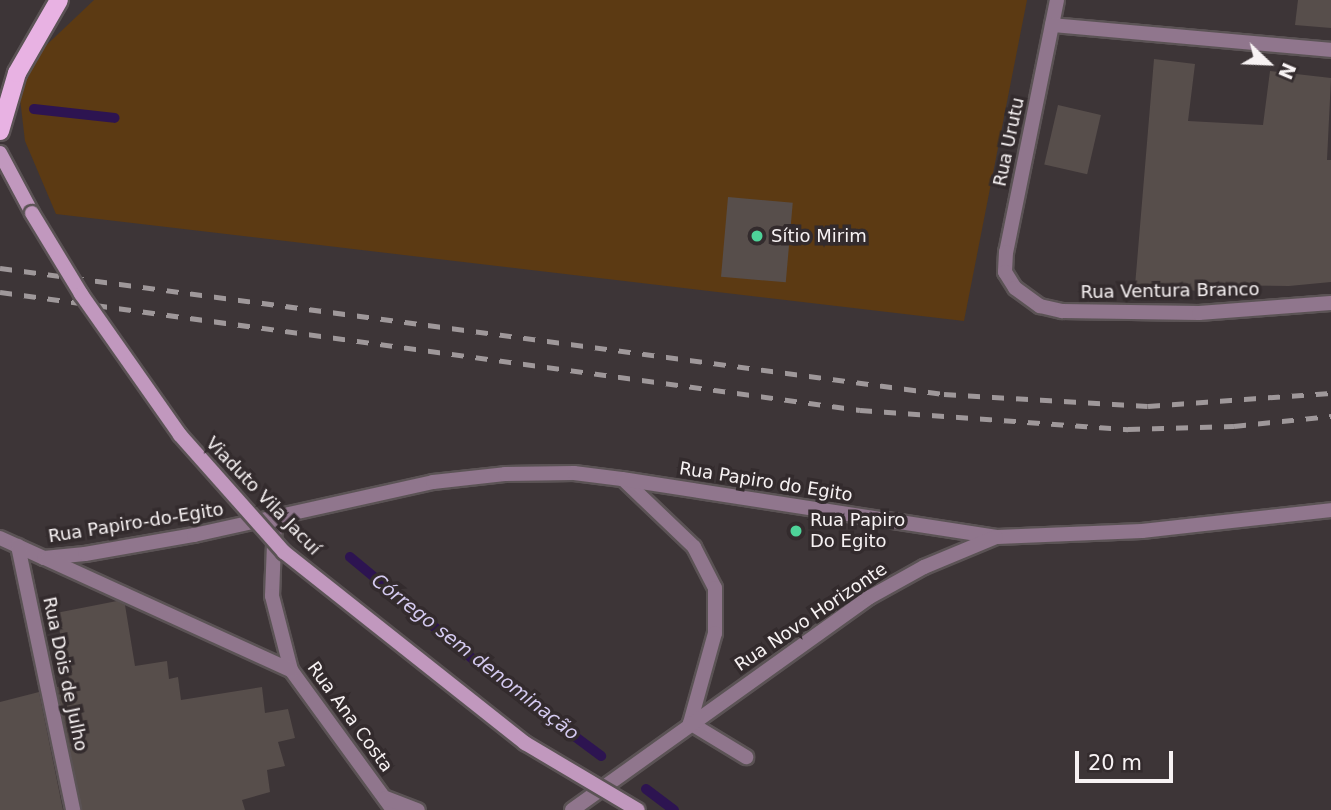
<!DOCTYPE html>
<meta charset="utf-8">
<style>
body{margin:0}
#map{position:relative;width:1331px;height:810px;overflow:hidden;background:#3d3537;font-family:"DejaVu Sans",sans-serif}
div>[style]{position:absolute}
.green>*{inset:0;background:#5c3a13}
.stream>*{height:10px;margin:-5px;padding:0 5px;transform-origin:5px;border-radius:5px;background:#2d1451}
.building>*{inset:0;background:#574e4b;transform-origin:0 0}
.roads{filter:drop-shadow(2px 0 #5b5355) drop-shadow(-2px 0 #5b5355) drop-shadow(0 2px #5b5355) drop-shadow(0 -2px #5b5355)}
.street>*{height:14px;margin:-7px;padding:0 7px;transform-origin:7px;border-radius:7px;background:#90768d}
.secondary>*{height:14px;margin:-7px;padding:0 7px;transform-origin:7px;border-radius:7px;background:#c198be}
.primary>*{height:18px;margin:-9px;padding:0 9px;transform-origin:9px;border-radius:9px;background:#e8b2e3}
.rail>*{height:5px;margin-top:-2.5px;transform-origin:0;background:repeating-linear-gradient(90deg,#9f989a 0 12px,transparent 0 24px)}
.bridges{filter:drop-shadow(2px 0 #5b5355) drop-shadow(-2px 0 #5b5355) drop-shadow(0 2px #5b5355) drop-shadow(0 -2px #5b5355)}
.secondary-bridge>*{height:14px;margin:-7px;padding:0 7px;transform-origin:7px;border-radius:7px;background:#c198be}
.dots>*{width:19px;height:19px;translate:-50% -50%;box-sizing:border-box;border:4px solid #332b2d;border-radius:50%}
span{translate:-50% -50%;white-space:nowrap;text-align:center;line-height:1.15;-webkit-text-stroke:7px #332b2d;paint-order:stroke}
.street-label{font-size:18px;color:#f7f2f3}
.poi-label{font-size:18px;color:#f7f2f3}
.left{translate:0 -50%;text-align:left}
.water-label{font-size:19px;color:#d4caf0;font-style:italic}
.north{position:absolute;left:1233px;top:28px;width:70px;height:70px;-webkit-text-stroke:5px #332b2d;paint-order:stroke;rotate:113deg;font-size:19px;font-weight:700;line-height:28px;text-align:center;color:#f7f2f3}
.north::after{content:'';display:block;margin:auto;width:24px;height:32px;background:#f7f2f3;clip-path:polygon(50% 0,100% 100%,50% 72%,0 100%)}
.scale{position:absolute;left:1075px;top:751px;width:98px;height:32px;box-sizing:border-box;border:4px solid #f7f2f3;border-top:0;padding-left:9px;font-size:21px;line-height:24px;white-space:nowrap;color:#f7f2f3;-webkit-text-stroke:5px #332b2d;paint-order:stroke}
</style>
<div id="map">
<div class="green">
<i style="clip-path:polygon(94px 0,1027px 0,964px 321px,56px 214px,25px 141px,17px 73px)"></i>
</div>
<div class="stream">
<i style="left:34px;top:109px;width:81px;rotate:6.3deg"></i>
<i style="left:350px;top:557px;width:185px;rotate:39.7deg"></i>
<i style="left:492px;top:675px;width:136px;rotate:36.6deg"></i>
<i style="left:646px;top:789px;width:35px;rotate:37deg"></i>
</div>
<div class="building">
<i style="clip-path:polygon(1298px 0,1331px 0,1331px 28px,1295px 25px)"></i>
<i style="clip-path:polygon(1154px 59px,1195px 64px,1188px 121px,1263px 125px,1270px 71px,1331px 78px,1327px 160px,1331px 160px,1331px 282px,1289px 286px,1200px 285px,1199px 291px,1135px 286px)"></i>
<i style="left:1058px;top:105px;width:44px;height:61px;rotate:13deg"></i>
<i style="left:728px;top:197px;width:65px;height:80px;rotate:5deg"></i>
<i style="clip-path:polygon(117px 601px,125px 605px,135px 666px,167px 661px,169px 679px,178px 677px,181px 700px,262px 687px,265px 713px,288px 709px,295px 738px,278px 742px,285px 766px,267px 770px,270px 792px,242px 800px,245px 810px,82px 810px,57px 687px,70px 684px,56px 613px)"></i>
<i style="clip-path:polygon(39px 692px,63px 810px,0 810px,0 702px)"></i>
</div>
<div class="roads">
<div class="street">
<i style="left:1057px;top:0;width:257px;rotate:101.4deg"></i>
<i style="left:1006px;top:252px;width:20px;rotate:93deg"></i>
<i style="left:1005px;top:272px;width:19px;rotate:58deg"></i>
<i style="left:1015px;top:288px;width:31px;rotate:36deg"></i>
<i style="left:1040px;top:306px;width:23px;rotate:13deg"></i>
<i style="left:1062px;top:311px;width:137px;rotate:0.8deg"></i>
<i style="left:1199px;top:313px;width:132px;rotate:-4.3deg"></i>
<i style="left:1052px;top:25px;width:280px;rotate:5.1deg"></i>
<i style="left:624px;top:480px;width:97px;rotate:43.7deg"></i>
<i style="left:694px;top:547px;width:46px;rotate:62.9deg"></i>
<i style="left:715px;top:588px;width:45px;rotate:90deg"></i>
<i style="left:715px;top:633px;width:93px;rotate:105.5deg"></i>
<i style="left:275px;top:518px;width:78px;rotate:92.2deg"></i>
<i style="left:272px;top:596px;width:76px;rotate:75.6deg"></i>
<i style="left:291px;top:670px;width:173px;rotate:53.9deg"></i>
<i style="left:0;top:538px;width:48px;rotate:24.4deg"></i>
<i style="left:44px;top:558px;width:41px;rotate:-5.6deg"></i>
<i style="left:85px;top:554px;width:111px;rotate:-9.9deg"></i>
<i style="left:194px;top:535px;width:245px;rotate:-12.5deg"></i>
<i style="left:433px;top:482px;width:72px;rotate:-6.3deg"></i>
<i style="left:505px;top:474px;width:69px;rotate:-0.8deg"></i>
<i style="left:574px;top:473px;width:48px;rotate:7.1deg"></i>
<i style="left:622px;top:479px;width:379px;rotate:8.8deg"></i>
<i style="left:997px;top:537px;width:145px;rotate:-2.4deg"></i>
<i style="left:1142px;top:531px;width:190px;rotate:-6.3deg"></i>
<i style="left:18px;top:546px;width:270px;rotate:78.2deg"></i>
<i style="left:47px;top:559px;width:268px;rotate:24.5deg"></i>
<i style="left:690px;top:723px;width:66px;rotate:31.3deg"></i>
<i style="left:386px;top:798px;width:34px;rotate:21deg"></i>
<i style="left:572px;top:810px;width:366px;rotate:-35.6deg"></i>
<i style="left:870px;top:597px;width:62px;rotate:-29.1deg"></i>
<i style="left:924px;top:567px;width:78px;rotate:-22.6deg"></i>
</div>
<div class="secondary">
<i style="left:0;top:153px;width:68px;rotate:61.9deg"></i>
</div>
<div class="primary">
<i style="left:0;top:131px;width:60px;rotate:-73.7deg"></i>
<i style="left:17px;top:73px;width:84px;rotate:-60.1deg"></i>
</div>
</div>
<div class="rail">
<i style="left:0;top:268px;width:952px;rotate:7.6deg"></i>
<i style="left:944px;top:394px;width:204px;rotate:3.4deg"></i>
<i style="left:1148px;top:406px;width:183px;rotate:-4.1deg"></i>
<i style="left:0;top:292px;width:868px;rotate:7.81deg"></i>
<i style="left:860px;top:410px;width:269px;rotate:4.1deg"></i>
<i style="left:1128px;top:429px;width:106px;rotate:-1.6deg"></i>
<i style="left:1234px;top:426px;width:98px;rotate:-5.9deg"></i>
</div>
<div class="bridges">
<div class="secondary-bridge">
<i style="left:32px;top:213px;width:95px;rotate:58.8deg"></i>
<i style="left:81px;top:294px;width:172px;rotate:54.9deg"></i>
<i style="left:180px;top:435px;width:157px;rotate:48.4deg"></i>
<i style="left:284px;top:552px;width:308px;rotate:38.4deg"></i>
<i style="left:525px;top:743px;width:131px;rotate:30.7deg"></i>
</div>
</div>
<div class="dots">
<i style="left:757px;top:236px;background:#4ed399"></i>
<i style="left:796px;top:531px;background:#4ed399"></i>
</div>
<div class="street-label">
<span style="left:1009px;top:142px;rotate:-78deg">Rua Urutu</span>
<span style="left:1170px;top:291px;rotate:-1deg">Rua Ventura Branco</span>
<span style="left:766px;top:482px;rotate:9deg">Rua Papiro do Egito</span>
<span style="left:263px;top:496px;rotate:46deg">Viaduto Vila Jacuí</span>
<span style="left:136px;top:523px;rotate:-9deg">Rua Papiro-do-Egito</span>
<span style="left:811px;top:617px;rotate:-34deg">Rua Novo Horizonte</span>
<span style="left:65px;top:674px;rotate:78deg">Rua Dois de Julho</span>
<span style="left:350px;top:717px;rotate:54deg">Rua Ana Costa</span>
</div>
<div class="poi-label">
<span class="left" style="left:771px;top:236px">Sítio Mirim</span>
<span class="left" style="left:810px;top:531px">Rua Papiro<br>Do Egito</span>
</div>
<div class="water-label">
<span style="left:475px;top:657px;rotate:38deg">Córrego sem denominação</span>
</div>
<div class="north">N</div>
<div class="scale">20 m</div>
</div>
